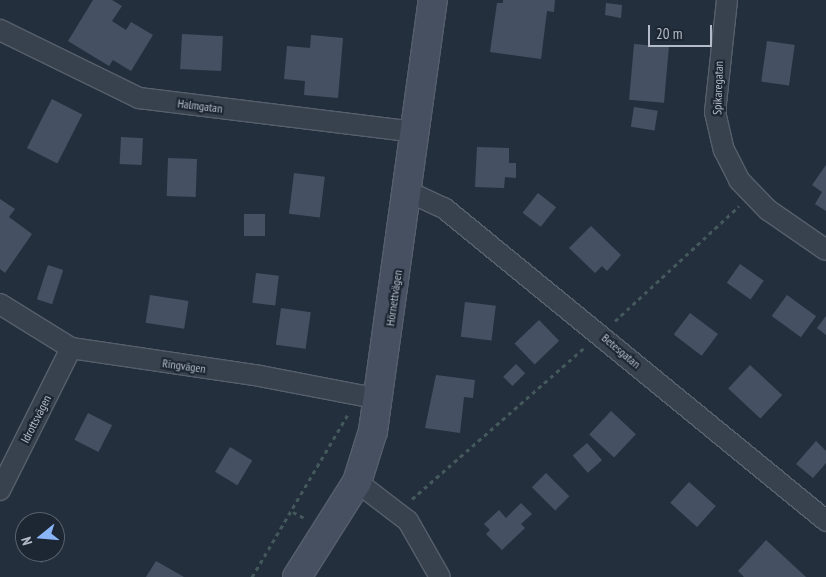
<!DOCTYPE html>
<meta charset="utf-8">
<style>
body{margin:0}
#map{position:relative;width:826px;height:577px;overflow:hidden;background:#242f3e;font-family:"PT Sans Narrow",sans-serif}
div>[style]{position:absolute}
.building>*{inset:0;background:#455162;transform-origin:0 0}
.path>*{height:3px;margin-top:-1.5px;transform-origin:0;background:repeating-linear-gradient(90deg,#44595c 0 4px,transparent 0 8px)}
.roads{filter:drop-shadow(1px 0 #565f6c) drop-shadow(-1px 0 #565f6c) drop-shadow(0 1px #565f6c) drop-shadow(0 -1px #565f6c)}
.street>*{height:20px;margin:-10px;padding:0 10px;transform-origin:10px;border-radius:10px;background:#38414e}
.secondary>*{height:28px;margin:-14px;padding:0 14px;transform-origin:14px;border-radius:14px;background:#465061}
span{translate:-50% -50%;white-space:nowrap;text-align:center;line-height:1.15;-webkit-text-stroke:4.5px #1d2633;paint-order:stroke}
.street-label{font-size:12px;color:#b4bcc9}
.north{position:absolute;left:15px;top:512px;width:50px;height:50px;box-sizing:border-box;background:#1d2633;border:1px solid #59626f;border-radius:50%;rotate:253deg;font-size:14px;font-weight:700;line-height:20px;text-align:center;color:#b4bcc9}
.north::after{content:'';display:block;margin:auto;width:18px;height:22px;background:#8ab4f8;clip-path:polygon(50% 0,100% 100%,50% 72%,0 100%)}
.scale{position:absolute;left:648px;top:25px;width:64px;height:22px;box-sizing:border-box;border:2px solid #b4bcc9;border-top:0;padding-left:6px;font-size:15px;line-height:18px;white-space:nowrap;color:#b4bcc9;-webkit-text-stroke:4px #1d2633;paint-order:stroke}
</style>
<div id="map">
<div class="building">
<i style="clip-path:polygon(93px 0,112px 0,122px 6px,112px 21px,126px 30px,131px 22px,153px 35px,131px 71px,113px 60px,109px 66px,68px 41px)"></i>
<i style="clip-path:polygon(503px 0,555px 0,554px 12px,547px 11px,541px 59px,490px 52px,497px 3px,503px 3px)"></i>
<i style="clip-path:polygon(606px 3px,622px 5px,621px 18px,605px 15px)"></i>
<i style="left:182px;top:34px;width:41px;height:35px;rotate:3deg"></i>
<i style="clip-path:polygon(311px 35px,343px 38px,338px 98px,304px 95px,305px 81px,284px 79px,287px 46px,310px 48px)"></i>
<i style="left:767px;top:41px;width:28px;height:41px;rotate:8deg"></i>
<i style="left:634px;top:44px;width:35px;height:56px;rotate:5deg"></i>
<i style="left:52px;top:99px;width:34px;height:55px;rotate:27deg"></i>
<i style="left:634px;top:107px;width:24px;height:20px;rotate:9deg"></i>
<i style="left:121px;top:137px;width:22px;height:27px;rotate:3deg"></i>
<i style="clip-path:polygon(477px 147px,509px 148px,509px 163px,516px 163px,516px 178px,505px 177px,504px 188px,475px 187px)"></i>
<i style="left:168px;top:158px;width:29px;height:38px;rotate:2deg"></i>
<i style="clip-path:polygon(826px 165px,826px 211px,815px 204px,822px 192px,812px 185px)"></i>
<i style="left:294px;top:173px;width:31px;height:41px;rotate:7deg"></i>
<i style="left:538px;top:193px;width:23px;height:25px;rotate:38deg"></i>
<i style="clip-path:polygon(0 199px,15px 209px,9px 217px,32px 234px,5px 273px,0 269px)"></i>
<i style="left:244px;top:214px;width:21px;height:22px"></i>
<i style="clip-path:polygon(591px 226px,621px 255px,607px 271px,602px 266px,595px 273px,569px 248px)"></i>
<i style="left:740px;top:264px;width:29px;height:23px;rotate:35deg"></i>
<i style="left:48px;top:265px;width:16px;height:36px;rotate:18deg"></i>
<i style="left:256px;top:273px;width:23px;height:30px;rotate:7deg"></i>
<i style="left:150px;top:295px;width:39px;height:28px;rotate:9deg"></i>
<i style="left:787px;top:295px;width:36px;height:26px;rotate:36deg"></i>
<i style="left:465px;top:302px;width:31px;height:35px;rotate:7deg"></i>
<i style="left:281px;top:308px;width:30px;height:37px;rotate:8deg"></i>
<i style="left:690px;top:313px;width:35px;height:27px;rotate:37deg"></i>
<i style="clip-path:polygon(826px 316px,826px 335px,817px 328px)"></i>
<i style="left:539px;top:320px;width:29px;height:34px;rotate:46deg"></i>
<i style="left:516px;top:364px;width:13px;height:18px;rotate:45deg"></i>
<i style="left:750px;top:365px;width:44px;height:32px;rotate:43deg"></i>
<i style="clip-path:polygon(436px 375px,475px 380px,473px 398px,464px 397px,460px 433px,425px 428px)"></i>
<i style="left:611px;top:411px;width:34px;height:32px;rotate:43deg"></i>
<i style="left:88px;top:413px;width:27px;height:30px;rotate:27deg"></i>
<i style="clip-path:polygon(816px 441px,826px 451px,826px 463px,813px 478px,796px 464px)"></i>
<i style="left:587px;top:443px;width:23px;height:19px;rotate:49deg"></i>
<i style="left:230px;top:447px;width:26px;height:29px;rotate:31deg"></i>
<i style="left:546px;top:473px;width:33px;height:20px;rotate:45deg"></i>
<i style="left:689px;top:482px;width:36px;height:28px;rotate:42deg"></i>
<i style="clip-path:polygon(521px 503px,532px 514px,521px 524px,525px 528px,502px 550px,486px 534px,490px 530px,484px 524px,499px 510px,506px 518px)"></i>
<i style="clip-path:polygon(766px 540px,806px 577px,744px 577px,738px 571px)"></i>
<i style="clip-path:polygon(25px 541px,25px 552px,48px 552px,42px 563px,19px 551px)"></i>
<i style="clip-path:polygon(156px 561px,184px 577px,146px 577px)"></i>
</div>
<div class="path">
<i style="left:615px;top:321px;width:169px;rotate:-42.8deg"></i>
<i style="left:412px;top:499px;width:229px;rotate:-41.3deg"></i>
<i style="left:293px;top:512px;width:15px;rotate:28deg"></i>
<i style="left:252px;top:577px;width:189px;rotate:-59.5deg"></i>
</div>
<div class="roads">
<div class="street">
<i style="left:727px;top:0;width:113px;rotate:96.1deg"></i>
<i style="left:715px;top:112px;width:39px;rotate:77deg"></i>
<i style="left:724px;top:150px;width:34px;rotate:63deg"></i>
<i style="left:739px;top:180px;width:42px;rotate:46deg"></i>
<i style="left:768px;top:210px;width:70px;rotate:34.6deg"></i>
<i style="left:0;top:30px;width:155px;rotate:26.1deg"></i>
<i style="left:139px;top:98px;width:278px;rotate:7deg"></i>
<i style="left:409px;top:192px;width:38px;rotate:25deg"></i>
<i style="left:444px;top:208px;width:494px;rotate:39.3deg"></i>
<i style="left:0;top:304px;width:84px;rotate:31.8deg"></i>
<i style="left:71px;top:348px;width:191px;rotate:8.4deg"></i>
<i style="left:260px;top:376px;width:121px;rotate:10.9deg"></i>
<i style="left:357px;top:482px;width:64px;rotate:37.4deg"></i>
<i style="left:408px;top:521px;width:64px;rotate:60.3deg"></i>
<i style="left:0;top:490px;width:159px;rotate:-63.4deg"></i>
</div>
<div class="secondary">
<i style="left:297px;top:577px;width:112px;rotate:-57.7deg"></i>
<i style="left:357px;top:482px;width:53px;rotate:-72.6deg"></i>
<i style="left:373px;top:431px;width:435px;rotate:-82.1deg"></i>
</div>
</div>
<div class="street-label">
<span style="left:718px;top:88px;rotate:-88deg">Spikaregatan</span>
<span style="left:200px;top:106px;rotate:7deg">Halmgatan</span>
<span style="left:394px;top:298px;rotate:-82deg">Hörnettvägen</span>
<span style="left:621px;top:351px;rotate:40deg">Betesgatan</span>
<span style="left:184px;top:366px;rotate:8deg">Ringvägen</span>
<span style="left:36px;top:419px;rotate:-63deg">Idrottsvägen</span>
</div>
<div class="north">N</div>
<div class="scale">20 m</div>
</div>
